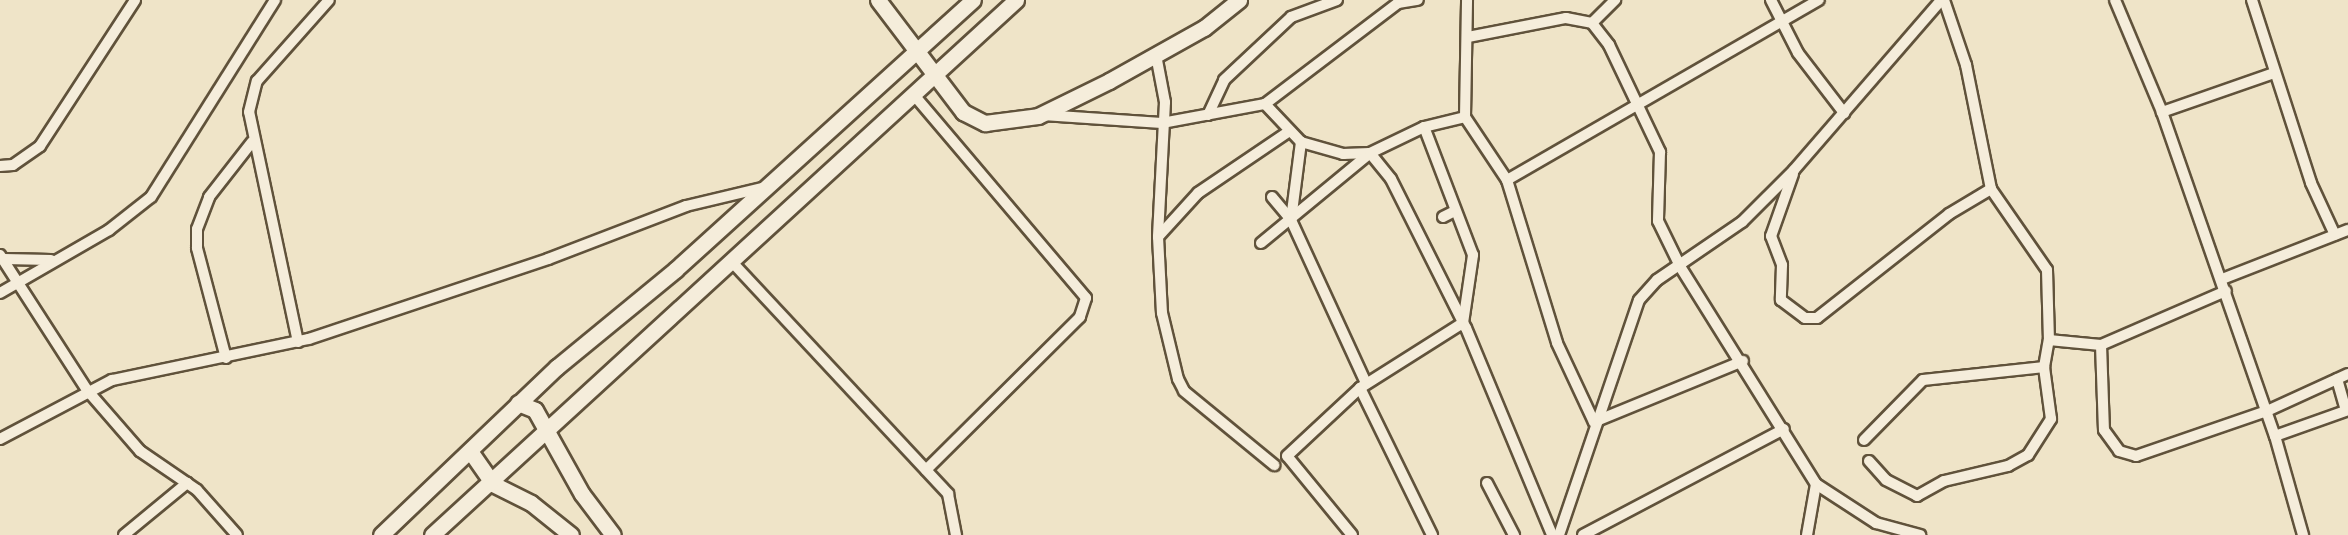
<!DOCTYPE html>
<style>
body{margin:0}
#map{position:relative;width:2348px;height:535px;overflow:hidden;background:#efe4c8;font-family:"Sorts Mill Goudy",serif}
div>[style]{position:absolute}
.roads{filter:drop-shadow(2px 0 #60523b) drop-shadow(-2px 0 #60523b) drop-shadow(0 2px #60523b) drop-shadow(0 -2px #60523b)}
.street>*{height:10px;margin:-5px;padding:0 5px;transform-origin:5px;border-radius:5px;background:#f5eddb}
.secondary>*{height:15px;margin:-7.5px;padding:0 7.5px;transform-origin:7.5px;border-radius:7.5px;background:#f5eddb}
span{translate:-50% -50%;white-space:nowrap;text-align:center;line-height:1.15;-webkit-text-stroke:4.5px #f5eddb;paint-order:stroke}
</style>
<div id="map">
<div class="roads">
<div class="street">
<i style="left:1771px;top:0;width:59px;rotate:63deg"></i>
<i style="left:1798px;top:53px;width:76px;rotate:52.5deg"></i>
<i style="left:1944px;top:0;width:69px;rotate:71.3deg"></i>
<i style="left:1966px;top:65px;width:126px;rotate:78.6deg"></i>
<i style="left:1991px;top:189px;width:98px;rotate:55.3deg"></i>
<i style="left:2047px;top:270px;width:70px;rotate:88.4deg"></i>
<i style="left:2115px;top:0;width:121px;rotate:67.2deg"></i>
<i style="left:2252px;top:0;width:192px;rotate:72.1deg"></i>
<i style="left:2311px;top:183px;width:57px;rotate:65.2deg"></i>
<i style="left:1592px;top:23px;width:33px;rotate:-45deg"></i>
<i style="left:1468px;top:37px;width:100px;rotate:-11deg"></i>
<i style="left:1566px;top:18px;width:26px;rotate:11deg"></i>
<i style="left:1592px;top:23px;width:28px;rotate:52deg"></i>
<i style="left:1609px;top:45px;width:119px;rotate:64.5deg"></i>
<i style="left:1660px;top:152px;width:69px;rotate:91.7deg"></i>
<i style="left:1658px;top:221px;width:52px;rotate:63.9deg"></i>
<i style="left:1681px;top:268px;width:255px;rotate:58deg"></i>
<i style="left:1816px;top:484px;width:52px;rotate:100deg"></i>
<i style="left:1156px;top:55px;width:48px;rotate:79.2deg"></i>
<i style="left:1165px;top:102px;width:135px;rotate:93deg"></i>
<i style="left:1158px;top:237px;width:76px;rotate:87deg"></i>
<i style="left:1162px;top:313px;width:68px;rotate:76.4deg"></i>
<i style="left:1178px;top:379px;width:13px;rotate:63deg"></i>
<i style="left:1184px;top:391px;width:117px;rotate:39.4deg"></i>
<i style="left:2274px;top:73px;width:119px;rotate:160.8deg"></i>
<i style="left:2162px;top:112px;width:343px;rotate:70.8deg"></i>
<i style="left:2275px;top:436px;width:103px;rotate:74.2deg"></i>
<i style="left:914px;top:95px;width:266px;rotate:49.7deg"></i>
<i style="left:1086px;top:298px;width:20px;rotate:108deg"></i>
<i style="left:1080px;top:317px;width:217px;rotate:135.2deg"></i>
<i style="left:1265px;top:104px;width:167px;rotate:-37.2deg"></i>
<i style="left:1398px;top:3px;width:20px;rotate:-9deg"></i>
<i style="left:1043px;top:115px;width:119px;rotate:3.8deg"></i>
<i style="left:1162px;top:123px;width:105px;rotate:-10.5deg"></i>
<i style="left:1265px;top:104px;width:52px;rotate:46.5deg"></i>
<i style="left:1301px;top:142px;width:44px;rotate:15.9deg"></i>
<i style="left:1343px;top:154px;width:27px;rotate:-2deg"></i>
<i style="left:1208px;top:115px;width:38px;rotate:-65deg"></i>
<i style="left:1224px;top:80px;width:92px;rotate:-43.2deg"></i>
<i style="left:1291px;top:17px;width:49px;rotate:-20.3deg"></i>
<i style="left:1465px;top:117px;width:117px;rotate:-89deg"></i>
<i style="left:1370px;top:153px;width:33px;rotate:51deg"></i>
<i style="left:1391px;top:179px;width:167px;rotate:63.3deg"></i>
<i style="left:1466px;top:328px;width:224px;rotate:67.4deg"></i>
<i style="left:0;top:166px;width:13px;rotate:-4deg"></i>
<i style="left:13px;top:165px;width:33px;rotate:-35deg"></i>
<i style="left:40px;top:146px;width:174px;rotate:-56.9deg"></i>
<i style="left:1793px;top:174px;width:66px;rotate:109.5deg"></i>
<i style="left:1771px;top:236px;width:31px;rotate:69deg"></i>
<i style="left:1782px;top:265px;width:35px;rotate:92deg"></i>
<i style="left:1781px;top:300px;width:30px;rotate:37deg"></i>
<i style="left:1805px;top:318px;width:12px"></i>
<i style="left:1817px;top:318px;width:168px;rotate:-38.2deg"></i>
<i style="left:1949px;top:214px;width:49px;rotate:-30.8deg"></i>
<i style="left:1507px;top:180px;width:360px;rotate:-30deg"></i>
<i style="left:1272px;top:197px;width:30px;rotate:50deg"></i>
<i style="left:1291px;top:220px;width:179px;rotate:65.3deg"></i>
<i style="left:1443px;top:217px;width:13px;rotate:-27deg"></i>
<i style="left:1291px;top:220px;width:79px;rotate:-82.7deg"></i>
<i style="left:1158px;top:237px;width:59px;rotate:-47.7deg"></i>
<i style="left:1198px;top:193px;width:109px;rotate:-34.1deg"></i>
<i style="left:1261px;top:243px;width:141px;rotate:-39.5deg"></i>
<i style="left:1370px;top:153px;width:60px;rotate:-25.7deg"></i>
<i style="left:1424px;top:127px;width:42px;rotate:-13.7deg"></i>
<i style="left:1465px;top:117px;width:76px;rotate:56.3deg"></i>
<i style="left:1507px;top:180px;width:170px;rotate:72.9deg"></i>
<i style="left:1557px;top:343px;width:87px;rotate:64.9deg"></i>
<i style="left:1594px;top:422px;width:161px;rotate:-22.3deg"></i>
<i style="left:0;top:255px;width:161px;rotate:57.2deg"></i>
<i style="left:87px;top:390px;width:81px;rotate:49deg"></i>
<i style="left:140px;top:451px;width:69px;rotate:34.4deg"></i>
<i style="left:197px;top:490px;width:60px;rotate:48.4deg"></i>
<i style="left:4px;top:259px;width:47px;rotate:1.2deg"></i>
<i style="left:732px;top:262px;width:317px;rotate:47deg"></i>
<i style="left:948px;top:494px;width:42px;rotate:79deg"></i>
<i style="left:2222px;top:279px;width:135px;rotate:-21.3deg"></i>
<i style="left:0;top:293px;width:126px;rotate:-30deg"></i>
<i style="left:109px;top:230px;width:53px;rotate:-38.2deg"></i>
<i style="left:151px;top:197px;width:233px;rotate:-57.8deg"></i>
<i style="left:298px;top:342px;width:235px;rotate:-102deg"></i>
<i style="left:249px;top:112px;width:32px;rotate:-76deg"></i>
<i style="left:257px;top:81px;width:108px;rotate:-48.4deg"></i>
<i style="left:2101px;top:345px;width:85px;rotate:88deg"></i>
<i style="left:2104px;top:430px;width:26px;rotate:54deg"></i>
<i style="left:2119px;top:451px;width:18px;rotate:16deg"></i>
<i style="left:2136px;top:456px;width:139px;rotate:-19deg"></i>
<i style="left:2267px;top:411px;width:89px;rotate:-24.6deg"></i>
<i style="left:226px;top:358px;width:114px;rotate:-104.8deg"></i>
<i style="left:197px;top:248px;width:19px;rotate:-90deg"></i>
<i style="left:197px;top:229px;width:34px;rotate:-69deg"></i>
<i style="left:209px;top:197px;width:70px;rotate:-52deg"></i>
<i style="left:2337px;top:379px;width:32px;rotate:74deg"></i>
<i style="left:1360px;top:388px;width:164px;rotate:63.9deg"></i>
<i style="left:2275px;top:436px;width:77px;rotate:-19.6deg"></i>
<i style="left:0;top:439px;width:127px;rotate:-27.8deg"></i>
<i style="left:112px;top:380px;width:201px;rotate:-11.8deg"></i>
<i style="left:309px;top:339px;width:252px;rotate:-18.5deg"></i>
<i style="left:548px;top:259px;width:148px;rotate:-21deg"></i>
<i style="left:686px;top:206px;width:82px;rotate:-13.4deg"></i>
<i style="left:1864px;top:440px;width:84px;rotate:-45.5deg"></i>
<i style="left:1923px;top:380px;width:122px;rotate:-6.1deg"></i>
<i style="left:1869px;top:461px;width:25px;rotate:48deg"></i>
<i style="left:1886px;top:480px;width:35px;rotate:27deg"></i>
<i style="left:1917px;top:496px;width:31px;rotate:-29deg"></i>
<i style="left:1944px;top:481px;width:66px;rotate:-13.2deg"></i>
<i style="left:2008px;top:466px;width:23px;rotate:-29deg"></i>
<i style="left:2028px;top:455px;width:43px;rotate:-57.4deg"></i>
<i style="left:2051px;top:419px;width:52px;rotate:-97.7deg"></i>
<i style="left:2044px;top:367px;width:27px;rotate:-80deg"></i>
<i style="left:2049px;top:340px;width:52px;rotate:5.5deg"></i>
<i style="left:2101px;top:345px;width:136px;rotate:-23.4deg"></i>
<i style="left:1487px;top:483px;width:59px;rotate:62.6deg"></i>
<i style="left:1816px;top:484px;width:72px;rotate:33deg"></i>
<i style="left:1876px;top:523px;width:46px;rotate:15.3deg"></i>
<i style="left:124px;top:535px;width:82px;rotate:-39.5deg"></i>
<i style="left:1352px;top:535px;width:102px;rotate:-129.4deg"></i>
<i style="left:1287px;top:456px;width:100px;rotate:-43deg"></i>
<i style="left:1360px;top:388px;width:122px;rotate:-32.3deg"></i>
<i style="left:1463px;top:323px;width:69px;rotate:-81.6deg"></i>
<i style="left:1473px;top:255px;width:137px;rotate:-110.9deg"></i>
<i style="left:1559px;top:535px;width:248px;rotate:-71.2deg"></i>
<i style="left:1639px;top:300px;width:27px;rotate:-48deg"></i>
<i style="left:1657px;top:280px;width:103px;rotate:-34.3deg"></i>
<i style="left:1742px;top:222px;width:74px;rotate:-45deg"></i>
<i style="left:1794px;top:170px;width:225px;rotate:-49.1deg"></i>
<i style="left:1583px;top:535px;width:227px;rotate:-27.8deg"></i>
</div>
<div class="secondary">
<i style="left:878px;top:0;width:141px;rotate:52.8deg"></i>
<i style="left:963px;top:112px;width:25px;rotate:27deg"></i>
<i style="left:985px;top:123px;width:53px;rotate:-7.5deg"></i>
<i style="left:1038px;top:116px;width:79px;rotate:-26.2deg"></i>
<i style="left:1109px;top:81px;width:109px;rotate:-29.2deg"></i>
<i style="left:1204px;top:28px;width:45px;rotate:-38.7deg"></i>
<i style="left:518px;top:403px;width:18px;rotate:22deg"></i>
<i style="left:535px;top:410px;width:96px;rotate:60.8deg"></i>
<i style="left:582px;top:494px;width:51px;rotate:52.9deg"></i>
<i style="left:470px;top:451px;width:40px;rotate:55.1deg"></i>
<i style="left:493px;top:484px;width:42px;rotate:26.6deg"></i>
<i style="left:531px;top:503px;width:51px;rotate:38.7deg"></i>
<i style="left:381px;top:535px;width:243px;rotate:-43.7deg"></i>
<i style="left:557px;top:367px;width:153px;rotate:-39.4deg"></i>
<i style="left:675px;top:270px;width:402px;rotate:-42.2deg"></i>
<i style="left:432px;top:535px;width:792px;rotate:-42.49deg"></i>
</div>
</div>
</div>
